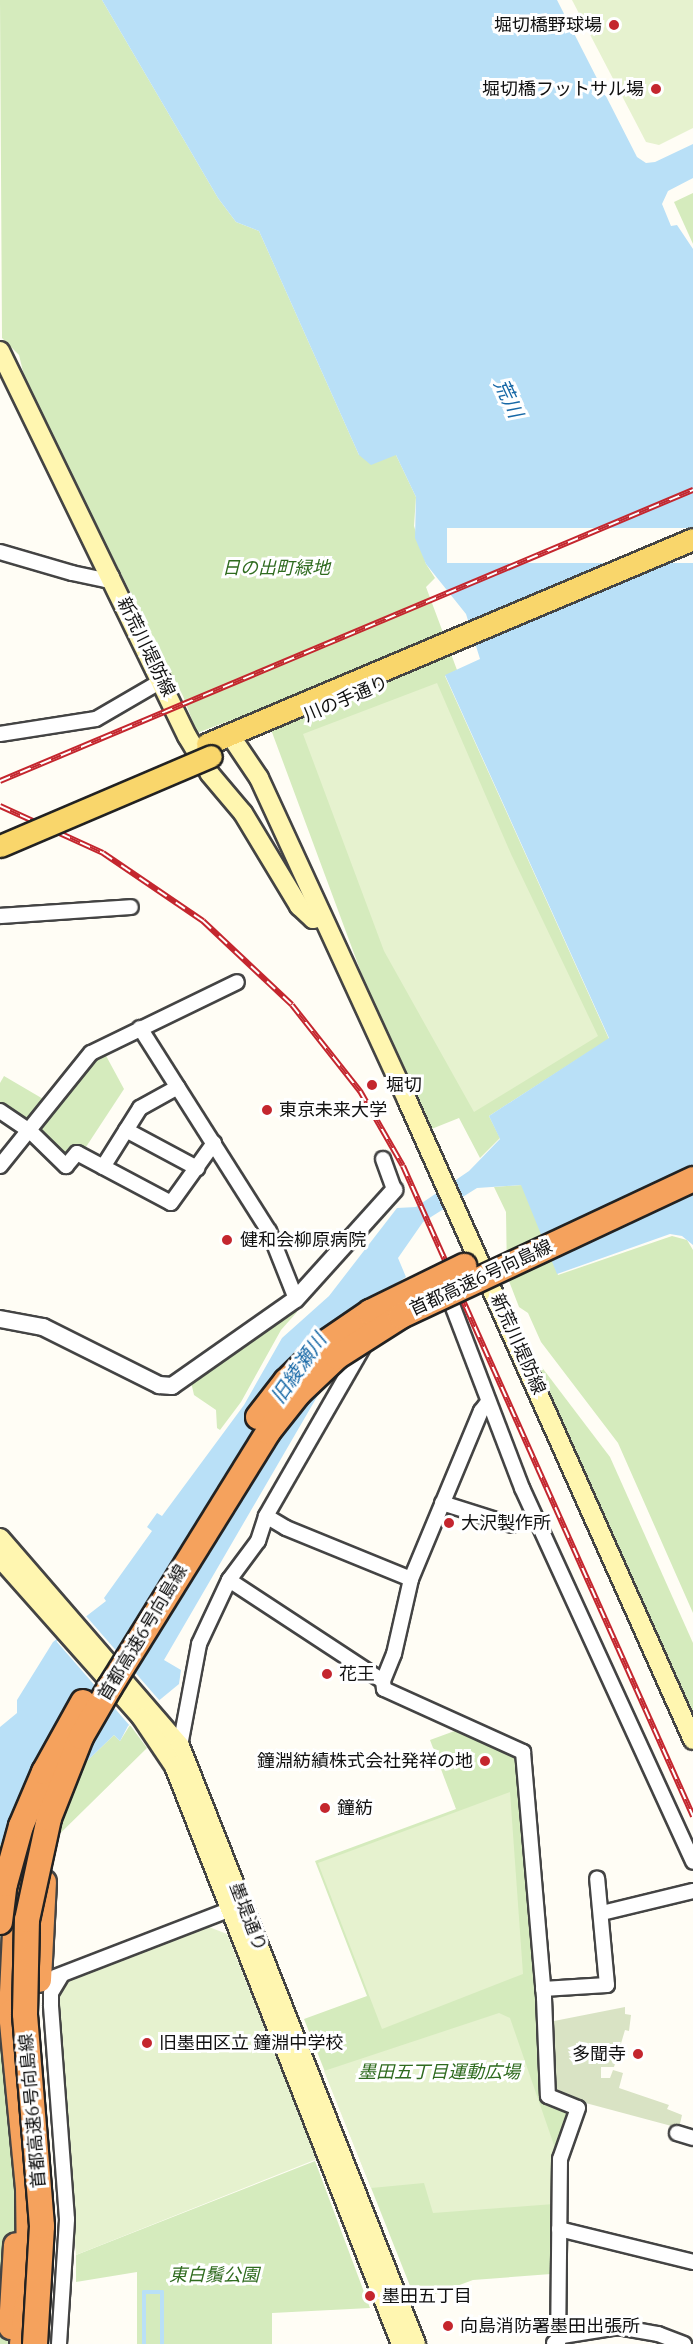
<!DOCTYPE html>
<meta charset="utf-8">
<style>
body{margin:0}
#map{position:relative;width:693px;height:2344px;overflow:hidden;background:#fffdf5;font-family:"IBM Plex Serif","Noto Sans JP",serif}
div>[style]{position:absolute}
.green>*{inset:0;background:#d5ebbd}
.cemetery>*{inset:0;background:#d9e3c4}
.pitch>*{inset:0;background:#e6f2cf}
.water>*{inset:0;background:#b9e0f7}
.pier>*{inset:0;background:#fffdf5;transform-origin:0 0}
.stream>*{height:4px;margin:-2px;padding:0 2px;transform-origin:2px;border-radius:2px;background:#b9e0f7}
.roads{filter:drop-shadow(2px 0 #444) drop-shadow(-2px 0 #444) drop-shadow(0 2px #444) drop-shadow(0 -2px #444)}
.minor>*{height:14px;margin:-7px;padding:0 7px;transform-origin:7px;border-radius:7px;background:#fff}
.tertiary>*{height:16px;margin:-8px;padding:0 8px;transform-origin:8px;border-radius:8px;background:#fff}
.secondary>*{height:18px;margin:-9px;padding:0 9px;transform-origin:9px;border-radius:9px;background:#fff6b0}
.primary>*{height:21px;margin:-10.5px;padding:0 10.5px;transform-origin:10.5px;border-radius:10.5px;background:#f9d66b}
.motorway>*{height:24px;margin:-12px;padding:0 12px;transform-origin:12px;border-radius:12px;background:#f5a25d}
.rail>*{height:6px;margin-top:-3px;transform-origin:0;background:repeating-linear-gradient(90deg,#fff 0 11px,#c4262e 0 22px);box-sizing:border-box;border-block:2px solid #c4262e}
.bridges{filter:drop-shadow(2px 0 #222) drop-shadow(-2px 0 #222) drop-shadow(0 2px #222) drop-shadow(0 -2px #222)}
.primary-bridge>*{height:21px;margin:-10.5px;padding:0 10.5px;transform-origin:10.5px;border-radius:10.5px;background:#f9d66b}
.motorway-bridge>*{height:24px;margin:-12px;padding:0 12px;transform-origin:12px;border-radius:12px;background:#f5a25d}
.dots>*{width:16px;height:16px;translate:-50% -50%;box-sizing:border-box;border:3px solid #fff;border-radius:50%}
span{translate:-50% -50%;white-space:nowrap;text-align:center;line-height:1.15;-webkit-text-stroke:6px #fff;paint-order:stroke}
.poi-label{font-size:18px;color:#111}
.right{translate:-100% -50%;text-align:right}
.left{translate:0 -50%;text-align:left}
.park-label{font-size:18px;color:#2f6b1f;font-style:italic}
.street-label{font-size:18px;color:#111}
.water-label{font-size:20px;color:#1768a6;font-style:italic}
</style>
<div id="map">
<div class="green">
<i style="clip-path:polygon(0 0,102px 0,218px 198px,236px 222px,259px 231px,359px 455px,396px 455px,416px 497px,414px 526px,426px 564px,435px 578px,426px 587px,457px 670px,445px 676px,609px 1039px,489px 1116px,500px 1138px,480px 1158px,459px 1118px,429px 1130px,385px 1037px,263px 708px,197px 733px,183px 696px,27px 388px,19px 355px,2px 338px)"></i>
<i style="clip-path:polygon(693px 193px,693px 244px,674px 202px)"></i>
<i style="clip-path:polygon(99px 1052px,104px 1052px,124px 1089px,84px 1150px,64px 1158px,40px 1132px)"></i>
<i style="clip-path:polygon(4px 1076px,50px 1103px,31px 1123px,0 1103px,0 1083px)"></i>
<i style="clip-path:polygon(522px 1185px,558px 1275px,672px 1236px,687px 1240px,693px 1250px,693px 1613px,618px 1443px,541px 1342px,528px 1313px,519px 1307px,507px 1276px,506px 1212px,494px 1187px)"></i>
<i style="clip-path:polygon(295px 1309px,297px 1312px,281px 1330px,241px 1402px,220px 1430px,217px 1428px,216px 1410px,194px 1395px,191px 1382px)"></i>
<i style="clip-path:polygon(528px 1349px,610px 1457px,693px 1643px,693px 1720px)"></i>
<i style="clip-path:polygon(130px 1725px,147px 1748px,28px 1865px,23px 2286px,16px 2344px,0 2344px,0 1845px,114px 1735px,120px 1741px)"></i>
<i style="clip-path:polygon(460px 1729px,518px 1755px,543px 2063px,573px 2111px,556px 2156px,551px 2274px,473px 2280px,416px 2301px,304px 2019px,367px 1996px,315px 1861px,456px 1809px,430px 1740px)"></i>
<i style="clip-path:polygon(315px 2161px,370px 2308px,272px 2313px,272px 2344px,137px 2344px,137px 2272px,76px 2282px,76px 2255px)"></i>
</div>
<div class="cemetery">
<i style="clip-path:polygon(625px 2007px,625px 2014px,631px 2015px,629px 2031px,625px 2030px,614px 2067px,601px 2067px,601px 2078px,610px 2078px,613px 2070px,623px 2073px,619px 2088px,669px 2105px,667px 2109px,682px 2115px,679px 2128px,552px 2094px,549px 2022px)"></i>
</div>
<div class="pitch">
<i style="clip-path:polygon(572px 0,693px 0,693px 128px,659px 145px,646px 142px)"></i>
<i style="clip-path:polygon(437px 683px,511px 854px,598px 1036px,474px 1112px,384px 951px,303px 734px)"></i>
<i style="clip-path:polygon(510px 1792px,523px 1974px,382px 2029px,318px 1863px)"></i>
<i style="clip-path:polygon(209px 1927px,227px 1934px,317px 2159px,76px 2255px,59px 1997px,69px 1981px)"></i>
<i style="clip-path:polygon(499px 2013px,510px 2018px,555px 2148px,554px 2204px,433px 2213px,424px 2183px,371px 2188px,324px 2071px)"></i>
</div>
<div class="water">
<i style="clip-path:polygon(102px 0,557px 0,637px 157px,646px 163px,655px 162px,693px 144px,693px 178px,668px 191px,662px 204px,671px 226px,677px 225px,693px 249px,693px 1245px,682px 1236px,670px 1234px,557px 1274px,521px 1185px,477px 1188px,423px 1222px,398px 1258px,406px 1277px,375px 1297px,164px 1660px,181px 1670px,179px 1684px,128px 1726px,120px 1741px,114px 1735px,0 1845px,0 1727px,17px 1713px,17px 1700px,53px 1642px,106px 1601px,104px 1598px,152px 1531px,147px 1527px,157px 1513px,162px 1516px,244px 1405px,282px 1338px,329px 1296px,397px 1208px,416px 1207px,469px 1171px,500px 1139px,489px 1116px,609px 1038px,445px 675px,480px 659px,466px 614px,426px 564px,415px 538px,416px 497px,396px 455px,371px 465px,359px 455px,259px 231px,236px 222px,218px 198px)"></i>
</div>
<div class="pier">
<i style="left:693px;top:528px;width:35px;height:246px;rotate:90deg"></i>
<i style="left:86px;top:1616px;width:112px;height:39px;rotate:49deg"></i>
</div>
<div class="stream">
<i style="left:144px;top:2344px;width:52px;rotate:-90deg"></i>
<i style="left:144px;top:2292px;width:18px"></i>
<i style="left:162px;top:2292px;width:52px;rotate:90deg"></i>
</div>
<div class="roads">
<div class="minor">
<i style="left:0;top:552px;width:75px;rotate:16.3deg"></i>
<i style="left:72px;top:573px;width:35px;rotate:12deg"></i>
<i style="left:106px;top:580px;width:7px;rotate:-34deg"></i>
<i style="left:0;top:734px;width:97px;rotate:-8.9deg"></i>
<i style="left:96px;top:719px;width:78px;rotate:-30.2deg"></i>
<i style="left:0;top:916px;width:131px;rotate:-3.9deg"></i>
<i style="left:140px;top:1028px;width:241px;rotate:57.6deg"></i>
<i style="left:269px;top:1231px;width:73px;rotate:68.3deg"></i>
<i style="left:0;top:1111px;width:37px;rotate:34deg"></i>
<i style="left:31px;top:1132px;width:49px;rotate:44.2deg"></i>
<i style="left:66px;top:1166px;width:17px;rotate:-50deg"></i>
<i style="left:77px;top:1153px;width:106px;rotate:28deg"></i>
<i style="left:171px;top:1203px;width:74px;rotate:-54.4deg"></i>
<i style="left:126px;top:1130px;width:81px;rotate:28.2deg"></i>
<i style="left:383px;top:1159px;width:33px;rotate:70deg"></i>
<i style="left:0;top:1166px;width:145px;rotate:-51.2deg"></i>
<i style="left:91px;top:1053px;width:162px;rotate:-25.9deg"></i>
<i style="left:103px;top:1167px;width:70px;rotate:-57.9deg"></i>
<i style="left:140px;top:1108px;width:43px;rotate:-28.9deg"></i>
<i style="left:446px;top:1289px;width:213px;rotate:69.1deg"></i>
<i style="left:522px;top:1488px;width:411px;rotate:65.4deg"></i>
<i style="left:442px;top:1503px;width:73px;rotate:17.4deg"></i>
<i style="left:266px;top:1516px;width:23px;rotate:31deg"></i>
<i style="left:286px;top:1528px;width:135px;rotate:22.2deg"></i>
<i style="left:229px;top:1580px;width:184px;rotate:33.3deg"></i>
<i style="left:383px;top:1681px;width:8px;rotate:83deg"></i>
<i style="left:384px;top:1689px;width:153px;rotate:24.4deg"></i>
<i style="left:523px;top:1752px;width:247px;rotate:85.1deg"></i>
<i style="left:544px;top:1998px;width:98px;rotate:87.7deg"></i>
<i style="left:548px;top:2096px;width:32px;rotate:22deg"></i>
<i style="left:578px;top:2108px;width:54px;rotate:109.4deg"></i>
<i style="left:560px;top:2159px;width:185px;rotate:90.6deg"></i>
<i style="left:383px;top:1681px;width:29px;rotate:-68deg"></i>
<i style="left:394px;top:1654px;width:77px;rotate:-77.2deg"></i>
<i style="left:411px;top:1579px;width:182px;rotate:-67.4deg"></i>
<i style="left:481px;top:1411px;width:11px;rotate:-52deg"></i>
<i style="left:180px;top:1746px;width:104px;rotate:-79.4deg"></i>
<i style="left:199px;top:1644px;width:71px;rotate:-64.9deg"></i>
<i style="left:229px;top:1580px;width:49px;rotate:-53.4deg"></i>
<i style="left:258px;top:1541px;width:26px;rotate:-72deg"></i>
<i style="left:266px;top:1516px;width:198px;rotate:-60.1deg"></i>
<i style="left:602px;top:1913px;width:94px;rotate:-13.6deg"></i>
<i style="left:55px;top:1977px;width:197px;rotate:-21.1deg"></i>
<i style="left:543px;top:1989px;width:64px;rotate:-3.6deg"></i>
<i style="left:607px;top:1985px;width:107px;rotate:-95.3deg"></i>
<i style="left:677px;top:2133px;width:17px;rotate:17deg"></i>
<i style="left:559px;top:2229px;width:138px;rotate:13.8deg"></i>
<i style="left:554px;top:2343px;width:11px;rotate:-41deg"></i>
<i style="left:562px;top:2336px;width:57px;rotate:-9.1deg"></i>
<i style="left:618px;top:2327px;width:41px;rotate:9.9deg"></i>
<i style="left:658px;top:2334px;width:28px;rotate:21deg"></i>
<i style="left:59px;top:2344px;width:125px;rotate:-86.3deg"></i>
<i style="left:67px;top:2219px;width:215px;rotate:-94.3deg"></i>
<i style="left:51px;top:2005px;width:12px;rotate:-90deg"></i>
<i style="left:51px;top:1993px;width:21px;rotate:-59deg"></i>
</div>
<div class="tertiary">
<i style="left:0;top:1319px;width:44px;rotate:10.5deg"></i>
<i style="left:43px;top:1327px;width:130px;rotate:26.6deg"></i>
<i style="left:159px;top:1385px;width:13px;rotate:4deg"></i>
<i style="left:172px;top:1386px;width:151px;rotate:-35.1deg"></i>
<i style="left:296px;top:1299px;width:147px;rotate:-48deg"></i>
</div>
<div class="secondary">
<i style="left:0;top:351px;width:428px;rotate:64.1deg"></i>
<i style="left:187px;top:736px;width:44px;rotate:58.8deg"></i>
<i style="left:210px;top:774px;width:51px;rotate:49.8deg"></i>
<i style="left:243px;top:813px;width:109px;rotate:58.9deg"></i>
<i style="left:299px;top:906px;width:19px;rotate:43deg"></i>
<i style="left:313px;top:919px;width:9px;rotate:-13deg"></i>
<i style="left:230px;top:735px;width:52px;rotate:56deg"></i>
<i style="left:259px;top:778px;width:354px;rotate:65.3deg"></i>
<i style="left:407px;top:1100px;width:701px;rotate:65.92deg"></i>
<i style="left:0;top:1538px;width:275px;rotate:49.1deg"></i>
<i style="left:180px;top:1746px;width:643px;rotate:68.46deg"></i>
<i style="left:0;top:1558px;width:213px;rotate:48.4deg"></i>
<i style="left:141px;top:1717px;width:59px;rotate:56deg"></i>
<i style="left:174px;top:1766px;width:621px;rotate:68.56deg"></i>
</div>
<div class="primary">
<i style="left:207px;top:744px;width:527px;rotate:-22.87deg"></i>
</div>
<div class="motorway">
<i style="left:18px;top:1874px;width:138px;rotate:92.9deg"></i>
<i style="left:11px;top:2012px;width:176px;rotate:84.5deg"></i>
<i style="left:28px;top:2187px;width:80px;rotate:89.3deg"></i>
<i style="left:39px;top:1980px;width:98px;rotate:-87.1deg"></i>
<i style="left:11px;top:2327px;width:82px;rotate:-86.5deg"></i>
<i style="left:22px;top:2344px;width:39px;rotate:-83deg"></i>
</div>
</div>
<div class="rail">
<i style="left:0;top:781px;width:752px;rotate:-22.78deg"></i>
<i style="left:0;top:806px;width:113px;rotate:24.5deg"></i>
<i style="left:103px;top:853px;width:121px;rotate:34.2deg"></i>
<i style="left:203px;top:921px;width:122px;rotate:43.3deg"></i>
<i style="left:292px;top:1005px;width:110px;rotate:51.7deg"></i>
<i style="left:360px;top:1091px;width:86px;rotate:60.2deg"></i>
<i style="left:403px;top:1166px;width:712px;rotate:65.96deg"></i>
</div>
<div class="bridges">
<div class="primary-bridge">
<i style="left:0;top:846px;width:229px;rotate:-23.1deg"></i>
</div>
<div class="motorway-bridge">
<i style="left:258px;top:1417px;width:46px;rotate:-52.1deg"></i>
<i style="left:286px;top:1381px;width:54px;rotate:-44.3deg"></i>
<i style="left:325px;top:1343px;width:55px;rotate:-34.6deg"></i>
<i style="left:370px;top:1312px;width:105px;rotate:-26.1deg"></i>
<i style="left:0;top:1922px;width:38px;rotate:-83deg"></i>
<i style="left:5px;top:1884px;width:60px;rotate:-74.6deg"></i>
<i style="left:21px;top:1826px;width:59px;rotate:-66.9deg"></i>
<i style="left:44px;top:1772px;width:80px;rotate:-60.9deg"></i>
<i style="left:35px;top:2344px;width:118px;rotate:-86.6deg"></i>
<i style="left:42px;top:2226px;width:213px;rotate:-94.6deg"></i>
<i style="left:25px;top:2014px;width:94px;rotate:-88.8deg"></i>
<i style="left:27px;top:1920px;width:104px;rotate:-77.8deg"></i>
<i style="left:49px;top:1818px;width:87px;rotate:-68.4deg"></i>
<i style="left:81px;top:1737px;width:58px;rotate:-59.9deg"></i>
<i style="left:110px;top:1687px;width:300px;rotate:-58.2deg"></i>
<i style="left:268px;top:1432px;width:50px;rotate:-51.5deg"></i>
<i style="left:299px;top:1393px;width:52px;rotate:-43.5deg"></i>
<i style="left:337px;top:1357px;width:76px;rotate:-32.6deg"></i>
<i style="left:401px;top:1316px;width:323px;rotate:-25.1deg"></i>
</div>
</div>
<div class="dots">
<i style="left:614px;top:25px;background:#c4262e"></i>
<i style="left:656px;top:89px;background:#c4262e"></i>
<i style="left:372px;top:1085px;background:#c4262e"></i>
<i style="left:267px;top:1110px;background:#c4262e"></i>
<i style="left:227px;top:1240px;background:#c4262e"></i>
<i style="left:449px;top:1523px;background:#c4262e"></i>
<i style="left:327px;top:1674px;background:#c4262e"></i>
<i style="left:485px;top:1761px;background:#c4262e"></i>
<i style="left:325px;top:1808px;background:#c4262e"></i>
<i style="left:147px;top:2043px;background:#c4262e"></i>
<i style="left:638px;top:2054px;background:#c4262e"></i>
<i style="left:370px;top:2296px;background:#c4262e"></i>
<i style="left:448px;top:2326px;background:#c4262e"></i>
</div>
<div class="poi-label">
<span class="right" style="left:602px;top:25px">堀切橋野球場</span>
<span class="right" style="left:644px;top:89px">堀切橋フットサル場</span>
<span class="left" style="left:386px;top:1085px">堀切</span>
<span class="left" style="left:279px;top:1110px">東京未来大学</span>
<span class="left" style="left:240px;top:1240px">健和会柳原病院</span>
<span class="left" style="left:461px;top:1523px">大沢製作所</span>
<span class="left" style="left:339px;top:1674px">花王</span>
<span class="right" style="left:473px;top:1761px">鐘淵紡績株式会社発祥の地</span>
<span class="left" style="left:337px;top:1808px">鐘紡</span>
<span class="left" style="left:159px;top:2043px">旧墨田区立 鐘淵中学校</span>
<span class="right" style="left:626px;top:2054px">多聞寺</span>
<span class="left" style="left:382px;top:2296px">墨田五丁目</span>
<span class="left" style="left:460px;top:2326px">向島消防署墨田出張所</span>
</div>
<div class="park-label">
<span style="left:276px;top:568px">日の出町緑地</span>
<span style="left:439px;top:2072px">墨田五丁目運動広場</span>
<span style="left:214px;top:2275px">東白鬚公園</span>
</div>
<div class="street-label">
<span style="left:146px;top:647px;rotate:64deg">新荒川堤防線</span>
<span style="left:346px;top:699px;rotate:-23deg">川の手通り</span>
<span style="left:481px;top:1278px;rotate:-25deg">首都高速6号向島線</span>
<span style="left:518px;top:1344px;rotate:66deg">新荒川堤防線</span>
<span style="left:143px;top:1633px;rotate:-59deg">首都高速6号向島線</span>
<span style="left:248px;top:1917px;rotate:69deg">墨堤通り</span>
<span style="left:33px;top:2111px;rotate:-95deg">首都高速6号向島線</span>
</div>
<div class="water-label">
<span style="left:509px;top:398px;rotate:65deg">荒川</span>
<span style="left:298px;top:1368px;rotate:-55deg">旧綾瀬川</span>
</div>
</div>
